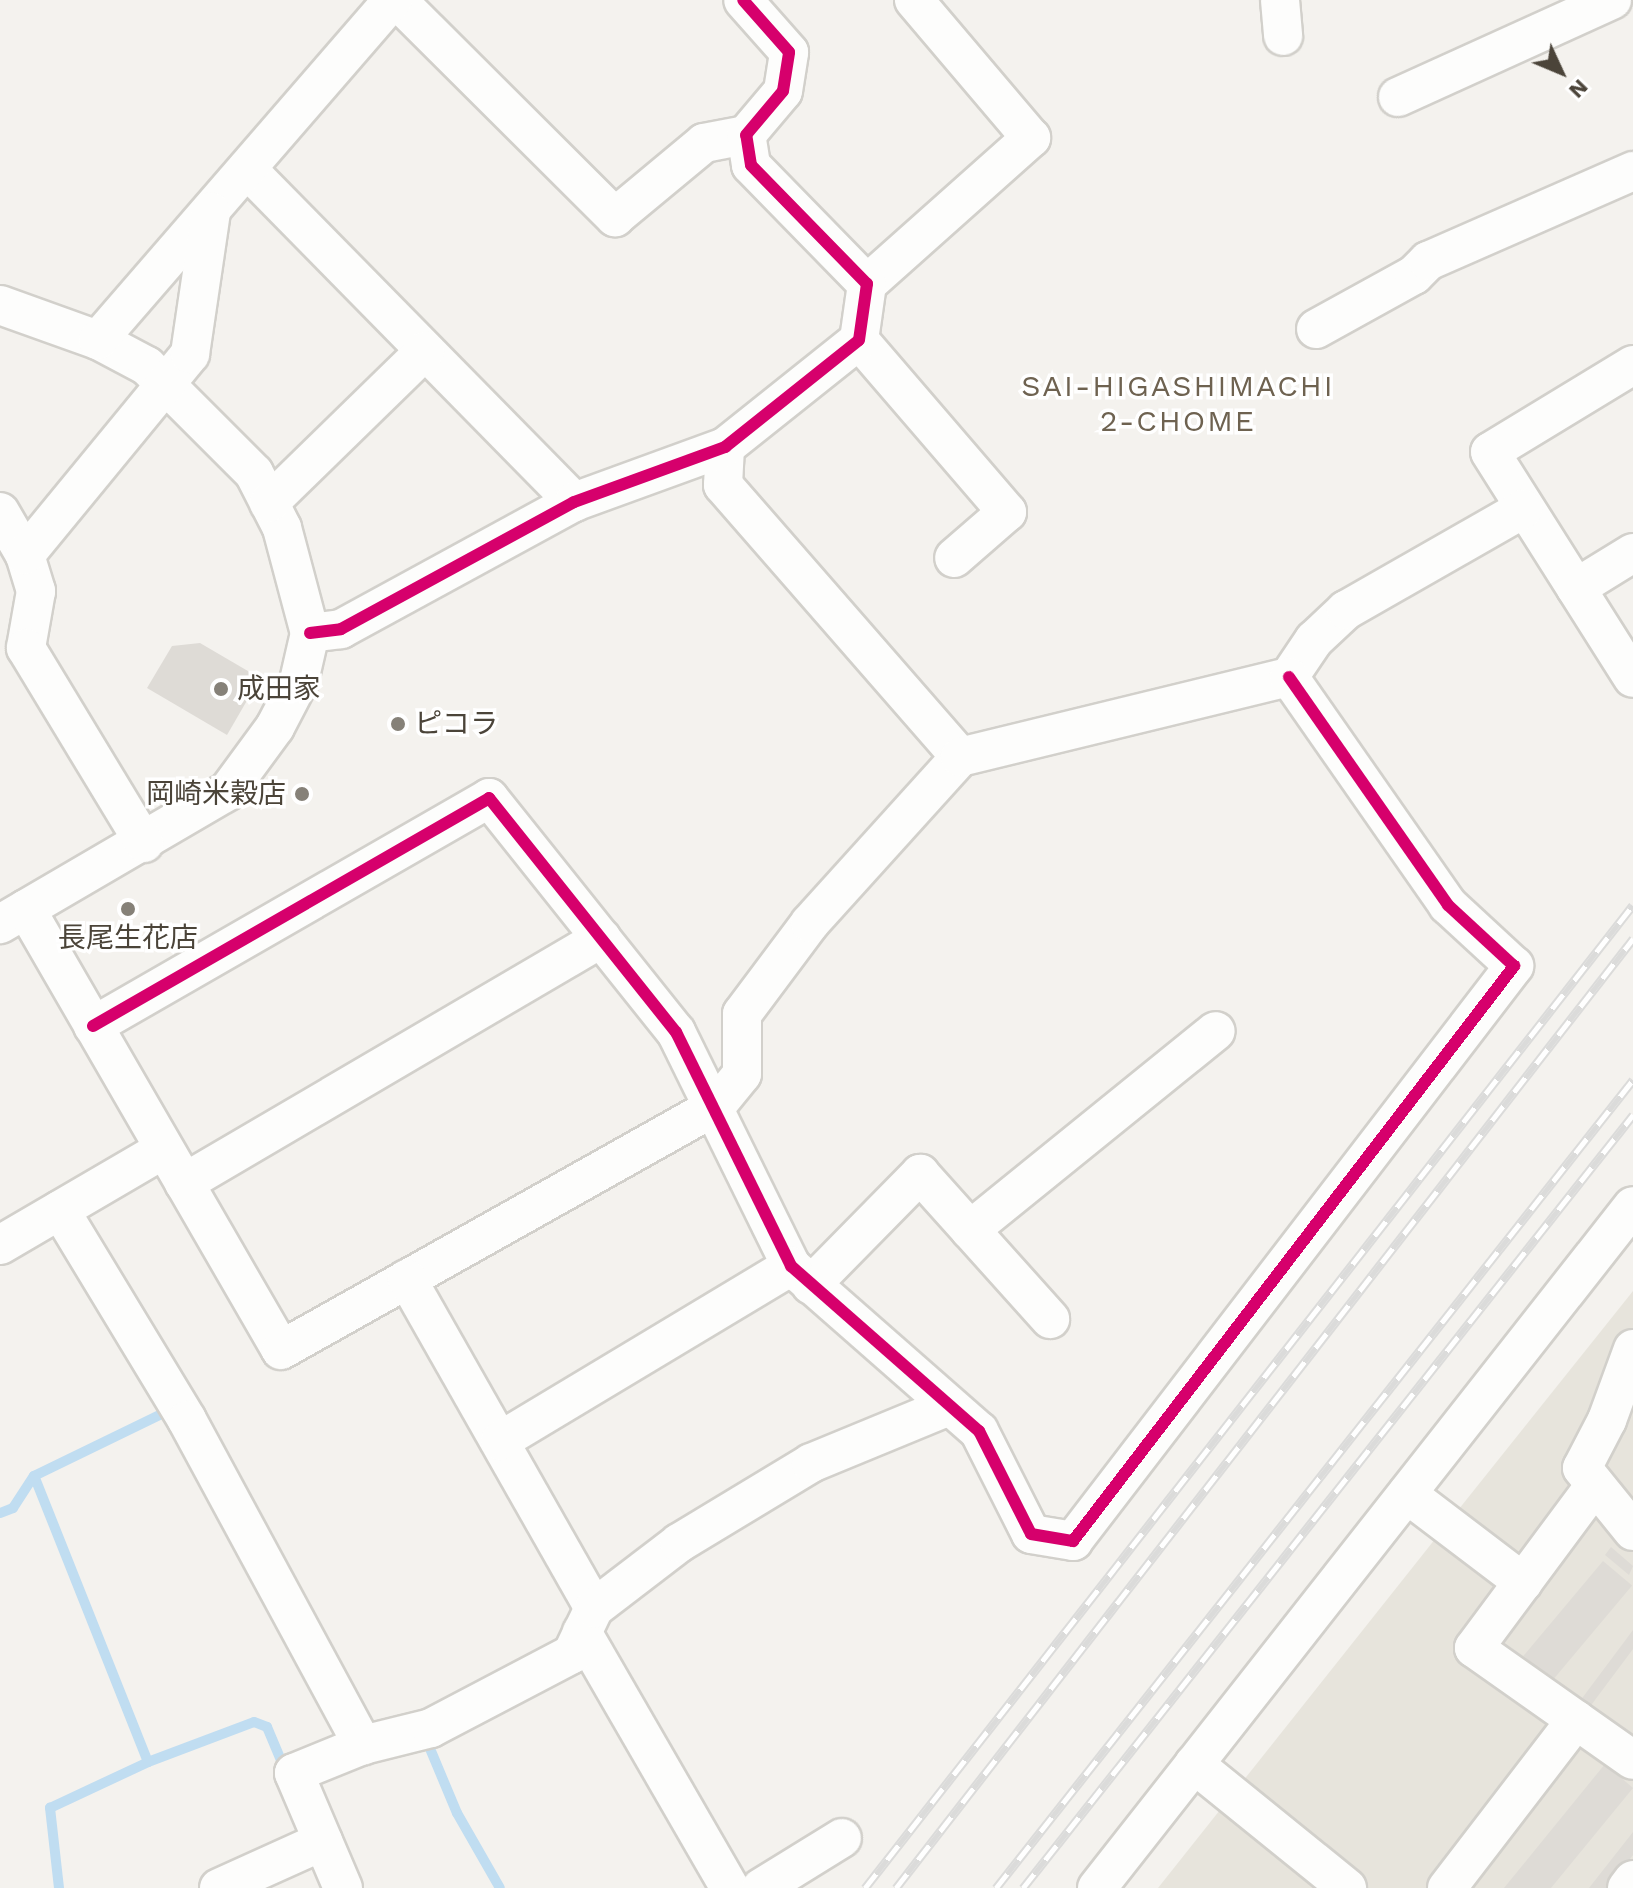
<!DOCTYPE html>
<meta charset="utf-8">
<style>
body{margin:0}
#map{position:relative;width:1633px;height:1888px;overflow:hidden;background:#f4f2ee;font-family:"Work Sans","Noto Sans JP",sans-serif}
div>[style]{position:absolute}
.residential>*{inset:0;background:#e7e4dc}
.stream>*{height:10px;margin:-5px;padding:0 5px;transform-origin:5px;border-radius:5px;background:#c0ddf1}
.building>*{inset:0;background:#dedbd6;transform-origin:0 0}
.roads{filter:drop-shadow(2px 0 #d2d0cb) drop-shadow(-2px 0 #d2d0cb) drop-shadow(0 2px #d2d0cb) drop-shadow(0 -2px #d2d0cb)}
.minor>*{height:38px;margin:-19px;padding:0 19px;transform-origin:19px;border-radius:19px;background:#fdfdfc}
.rail>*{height:9px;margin-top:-4.5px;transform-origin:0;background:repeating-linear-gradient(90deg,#fff 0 18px,#dbdbda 0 36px);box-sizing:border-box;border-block:2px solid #dbdbda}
.cycleway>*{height:12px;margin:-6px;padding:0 6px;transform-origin:6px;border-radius:6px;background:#d6006c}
.dots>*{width:22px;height:22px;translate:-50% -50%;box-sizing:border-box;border:4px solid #fff;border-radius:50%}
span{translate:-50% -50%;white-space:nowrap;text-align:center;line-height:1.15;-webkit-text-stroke:7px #fff;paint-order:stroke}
.poi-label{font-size:28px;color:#4b4439}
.left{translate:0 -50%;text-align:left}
.right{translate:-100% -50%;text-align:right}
.neighbourhood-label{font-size:30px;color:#6e6250;letter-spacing:2px}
.north{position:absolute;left:1521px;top:32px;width:80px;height:80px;-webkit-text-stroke:6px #fff;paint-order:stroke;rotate:134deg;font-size:22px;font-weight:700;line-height:32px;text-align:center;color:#4b4439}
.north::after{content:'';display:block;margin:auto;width:28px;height:36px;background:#4b4439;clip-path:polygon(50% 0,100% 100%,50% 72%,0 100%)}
</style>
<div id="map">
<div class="residential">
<i style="clip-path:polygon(1633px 1291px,1633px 1888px,1158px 1888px,1447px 1524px)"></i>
</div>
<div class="stream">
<i style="left:0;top:1513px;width:14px;rotate:-21deg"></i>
<i style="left:13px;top:1508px;width:38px;rotate:-57deg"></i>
<i style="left:426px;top:1739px;width:80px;rotate:67.3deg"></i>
<i style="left:457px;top:1813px;width:86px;rotate:60.2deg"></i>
<i style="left:148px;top:1762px;width:113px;rotate:-20.7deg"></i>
<i style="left:254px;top:1722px;width:14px;rotate:21deg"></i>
<i style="left:267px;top:1727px;width:41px;rotate:67.2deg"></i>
<i style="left:283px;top:1765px;width:7px;rotate:-16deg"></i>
<i style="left:59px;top:1888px;width:81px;rotate:-96.4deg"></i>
<i style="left:50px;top:1808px;width:108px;rotate:-25.1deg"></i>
<i style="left:148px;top:1762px;width:308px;rotate:-111.7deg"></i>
<i style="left:34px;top:1476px;width:151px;rotate:-25.9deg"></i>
</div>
<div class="building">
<i style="clip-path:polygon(200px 643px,260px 678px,227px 735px,147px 688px,172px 646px)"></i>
<i style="clip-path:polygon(1611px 1547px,1633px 1566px,1629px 1575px,1605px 1555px)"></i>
<i style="left:1603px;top:1561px;width:38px;height:124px;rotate:40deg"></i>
<i style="clip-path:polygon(1633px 1630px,1633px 1649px,1589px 1708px,1580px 1701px)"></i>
<i style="clip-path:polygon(1605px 1764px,1633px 1788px,1551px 1888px,1504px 1888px)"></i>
<i style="clip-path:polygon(1633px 1832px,1633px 1855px,1607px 1888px,1589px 1888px)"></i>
</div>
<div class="roads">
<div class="minor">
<i style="left:397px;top:0;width:308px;rotate:44.9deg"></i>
<i style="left:615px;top:217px;width:116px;rotate:-39.7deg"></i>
<i style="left:704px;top:143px;width:43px;rotate:-10.8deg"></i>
<i style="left:1280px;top:0;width:36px;rotate:85deg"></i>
<i style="left:1398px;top:97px;width:235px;rotate:-24.4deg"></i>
<i style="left:247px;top:169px;width:467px;rotate:45.5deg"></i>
<i style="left:867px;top:284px;width:220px;rotate:-41.7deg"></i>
<i style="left:1031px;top:138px;width:181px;rotate:-130.3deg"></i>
<i style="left:0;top:305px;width:104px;rotate:19.7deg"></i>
<i style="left:98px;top:340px;width:55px;rotate:28deg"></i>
<i style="left:147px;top:366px;width:151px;rotate:45deg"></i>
<i style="left:254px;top:473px;width:62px;rotate:63deg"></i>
<i style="left:282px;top:528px;width:109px;rotate:75.1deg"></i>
<i style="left:310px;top:633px;width:49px;rotate:102.9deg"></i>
<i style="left:299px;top:681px;width:52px;rotate:117.6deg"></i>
<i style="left:275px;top:727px;width:79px;rotate:126.3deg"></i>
<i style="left:228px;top:791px;width:264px;rotate:149.7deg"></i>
<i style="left:1316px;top:329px;width:112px;rotate:-28.9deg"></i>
<i style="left:1414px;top:275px;width:20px;rotate:-45deg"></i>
<i style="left:1428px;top:261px;width:224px;rotate:-23.7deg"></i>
<i style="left:98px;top:340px;width:450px;rotate:-49.1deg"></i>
<i style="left:859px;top:340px;width:227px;rotate:49.3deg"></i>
<i style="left:1007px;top:512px;width:70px;rotate:139deg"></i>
<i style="left:1633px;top:365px;width:167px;rotate:148.7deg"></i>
<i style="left:1490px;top:452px;width:267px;rotate:57.7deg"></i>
<i style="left:725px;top:447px;width:38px;rotate:93deg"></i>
<i style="left:723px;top:485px;width:361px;rotate:48.9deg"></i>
<i style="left:269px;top:503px;width:218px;rotate:-44.3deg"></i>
<i style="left:0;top:512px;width:50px;rotate:59.8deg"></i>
<i style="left:25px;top:555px;width:38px;rotate:73deg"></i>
<i style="left:36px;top:591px;width:58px;rotate:100deg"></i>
<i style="left:26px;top:648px;width:228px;rotate:58.8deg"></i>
<i style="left:25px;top:555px;width:260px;rotate:-50.6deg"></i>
<i style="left:190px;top:354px;width:144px;rotate:-81.6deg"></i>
<i style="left:1576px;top:588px;width:67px;rotate:-31.6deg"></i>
<i style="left:310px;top:633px;width:31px;rotate:-7deg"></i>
<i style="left:341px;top:629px;width:265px;rotate:-28.6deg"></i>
<i style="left:574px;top:502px;width:161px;rotate:-20deg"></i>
<i style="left:725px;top:447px;width:171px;rotate:-38.6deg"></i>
<i style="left:859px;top:340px;width:57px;rotate:-81.9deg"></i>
<i style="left:867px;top:284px;width:166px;rotate:-134.3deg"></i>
<i style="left:751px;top:165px;width:30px;rotate:-99deg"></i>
<i style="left:746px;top:135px;width:57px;rotate:-49.9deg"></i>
<i style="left:783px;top:91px;width:39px;rotate:-81deg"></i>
<i style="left:789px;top:52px;width:69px;rotate:-131.5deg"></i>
<i style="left:26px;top:909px;width:509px;rotate:59.96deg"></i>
<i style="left:281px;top:1350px;width:499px;rotate:-29.3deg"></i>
<i style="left:716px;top:1106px;width:41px;rotate:-50.9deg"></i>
<i style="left:742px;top:1074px;width:60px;rotate:-90deg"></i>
<i style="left:742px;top:1014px;width:114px;rotate:-53.2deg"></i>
<i style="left:810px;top:923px;width:224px;rotate:-47.9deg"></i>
<i style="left:960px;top:757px;width:339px;rotate:-13.7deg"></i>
<i style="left:1289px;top:677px;width:45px;rotate:-56deg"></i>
<i style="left:1314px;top:640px;width:44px;rotate:-43.2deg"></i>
<i style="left:1346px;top:610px;width:204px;rotate:-29.7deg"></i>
<i style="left:93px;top:1026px;width:457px;rotate:-29.9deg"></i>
<i style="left:489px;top:798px;width:300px;rotate:51.4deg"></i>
<i style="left:676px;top:1032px;width:261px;rotate:63.8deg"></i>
<i style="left:791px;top:1266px;width:250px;rotate:41.3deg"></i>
<i style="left:979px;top:1431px;width:115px;rotate:63.2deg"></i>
<i style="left:1031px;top:1534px;width:43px;rotate:9.5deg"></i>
<i style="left:1073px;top:1541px;width:725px;rotate:-52.51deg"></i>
<i style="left:1514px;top:966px;width:90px;rotate:-137.3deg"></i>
<i style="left:1448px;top:905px;width:278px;rotate:-124.9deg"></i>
<i style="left:184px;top:1183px;width:484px;rotate:-30.4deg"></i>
<i style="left:60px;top:1210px;width:245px;rotate:58.8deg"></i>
<i style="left:187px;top:1420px;width:370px;rotate:61.6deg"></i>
<i style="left:970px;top:1230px;width:316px;rotate:-39deg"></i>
<i style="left:0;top:1245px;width:190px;rotate:-30.3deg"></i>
<i style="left:407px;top:1279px;width:378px;rotate:60.4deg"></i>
<i style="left:811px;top:1285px;width:156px;rotate:-45.5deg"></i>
<i style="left:920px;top:1174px;width:195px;rotate:48.1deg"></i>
<i style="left:1633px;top:1349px;width:76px;rotate:110.1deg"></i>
<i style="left:1607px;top:1420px;width:54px;rotate:117.5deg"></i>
<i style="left:1582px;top:1468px;width:81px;rotate:51deg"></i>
<i style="left:500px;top:1441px;width:340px;rotate:-31deg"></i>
<i style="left:1595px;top:1485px;width:203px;rotate:126.6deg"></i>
<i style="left:1474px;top:1648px;width:194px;rotate:35.2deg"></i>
<i style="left:1407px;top:1494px;width:146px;rotate:37.2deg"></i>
<i style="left:582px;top:1632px;width:296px;rotate:60deg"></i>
<i style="left:1194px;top:1764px;width:197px;rotate:39deg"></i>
<i style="left:219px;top:1888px;width:114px;rotate:-24.3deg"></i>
<i style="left:343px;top:1888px;width:125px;rotate:-113.1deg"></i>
<i style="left:294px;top:1773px;width:74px;rotate:-22.1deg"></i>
<i style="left:363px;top:1745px;width:70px;rotate:-14deg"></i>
<i style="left:431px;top:1728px;width:159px;rotate:-27.7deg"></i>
<i style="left:572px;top:1654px;width:51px;rotate:-64.4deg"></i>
<i style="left:594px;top:1608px;width:107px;rotate:-37.4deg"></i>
<i style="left:679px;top:1543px;width:154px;rotate:-31.2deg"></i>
<i style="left:811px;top:1463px;width:149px;rotate:-22.4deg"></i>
<i style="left:761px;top:1888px;width:95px;rotate:-31.7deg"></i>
<i style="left:1097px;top:1888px;width:867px;rotate:-51.84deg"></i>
<i style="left:1447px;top:1888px;width:212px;rotate:-52.5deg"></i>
<i style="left:1627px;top:1888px;width:10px;rotate:-53deg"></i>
</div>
</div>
<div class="rail">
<i style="left:865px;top:1888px;width:1247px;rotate:-52deg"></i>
<i style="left:896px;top:1888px;width:1202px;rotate:-52.17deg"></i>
<i style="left:996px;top:1888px;width:1029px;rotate:-51.75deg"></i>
<i style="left:1023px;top:1888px;width:985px;rotate:-51.72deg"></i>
</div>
<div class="cycleway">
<i style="left:310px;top:633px;width:31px;rotate:-7deg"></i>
<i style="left:341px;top:629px;width:265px;rotate:-28.6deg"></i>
<i style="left:574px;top:502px;width:161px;rotate:-20deg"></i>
<i style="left:725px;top:447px;width:171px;rotate:-38.6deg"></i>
<i style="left:859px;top:340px;width:57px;rotate:-81.9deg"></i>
<i style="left:867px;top:284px;width:166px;rotate:-134.3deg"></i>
<i style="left:751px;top:165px;width:30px;rotate:-99deg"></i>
<i style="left:746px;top:135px;width:57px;rotate:-49.9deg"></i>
<i style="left:783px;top:91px;width:39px;rotate:-81deg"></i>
<i style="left:789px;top:52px;width:69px;rotate:-131.5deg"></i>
<i style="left:93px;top:1026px;width:457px;rotate:-29.9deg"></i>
<i style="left:489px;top:798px;width:300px;rotate:51.4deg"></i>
<i style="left:676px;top:1032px;width:261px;rotate:63.8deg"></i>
<i style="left:791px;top:1266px;width:250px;rotate:41.3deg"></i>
<i style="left:979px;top:1431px;width:115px;rotate:63.2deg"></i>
<i style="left:1031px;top:1534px;width:43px;rotate:9.5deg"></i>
<i style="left:1073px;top:1541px;width:725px;rotate:-52.51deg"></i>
<i style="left:1514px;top:966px;width:90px;rotate:-137.3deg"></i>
<i style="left:1448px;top:905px;width:278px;rotate:-124.9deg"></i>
</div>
<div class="dots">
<i style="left:221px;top:689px;background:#868178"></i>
<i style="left:398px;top:724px;background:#868178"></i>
<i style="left:302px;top:794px;background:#868178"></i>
<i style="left:128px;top:909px;background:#868178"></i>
</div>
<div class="poi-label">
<span class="left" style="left:237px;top:689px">成田家</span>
<span class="left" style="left:414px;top:724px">ピコラ</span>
<span class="right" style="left:286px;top:794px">岡崎米穀店</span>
<span style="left:128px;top:938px">長尾生花店</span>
</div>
<div class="neighbourhood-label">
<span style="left:1178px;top:403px">SAI-HIGASHIMACHI<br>2-CHOME</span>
</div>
<div class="north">N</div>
</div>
